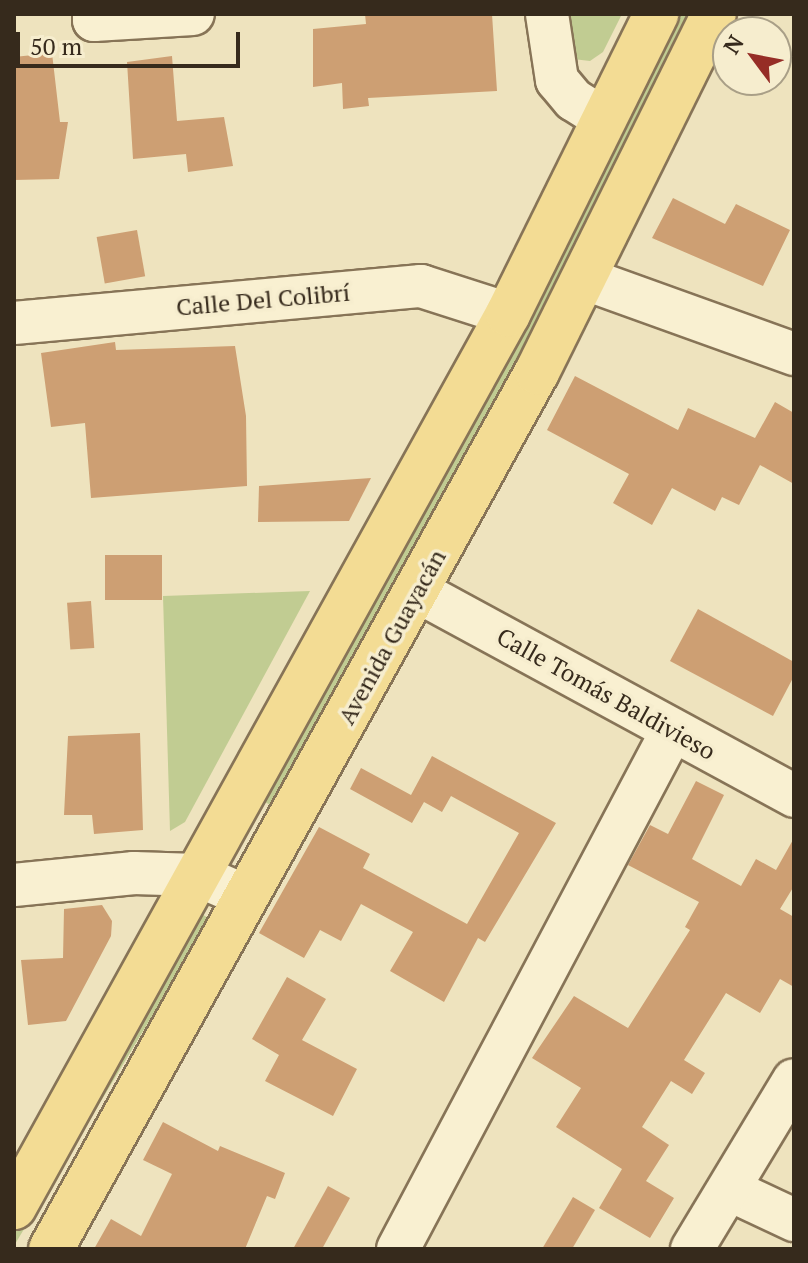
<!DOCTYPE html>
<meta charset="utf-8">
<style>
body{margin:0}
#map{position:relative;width:808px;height:1263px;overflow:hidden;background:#eee3be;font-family:"PT Serif",serif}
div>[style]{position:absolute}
.green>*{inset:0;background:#c1cc92;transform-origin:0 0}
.building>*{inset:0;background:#cd9f73;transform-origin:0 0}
.roads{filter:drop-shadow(2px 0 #877457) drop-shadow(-2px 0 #877457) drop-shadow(0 2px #877457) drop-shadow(0 -2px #877457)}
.minor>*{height:42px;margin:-21px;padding:0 21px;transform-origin:21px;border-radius:21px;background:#f9f0d1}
.major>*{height:44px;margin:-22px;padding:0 22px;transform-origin:22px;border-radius:22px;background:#f3dc94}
span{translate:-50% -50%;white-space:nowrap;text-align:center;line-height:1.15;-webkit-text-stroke:7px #f6edce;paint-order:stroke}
.street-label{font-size:24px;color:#362a1c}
.frame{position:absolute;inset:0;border:16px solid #362a1c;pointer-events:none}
.north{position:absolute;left:712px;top:16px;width:80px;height:80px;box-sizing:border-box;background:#f6edce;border:2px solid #a99f87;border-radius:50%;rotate:302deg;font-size:22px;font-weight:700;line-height:32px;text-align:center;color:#362a1c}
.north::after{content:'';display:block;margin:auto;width:28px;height:36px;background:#962d26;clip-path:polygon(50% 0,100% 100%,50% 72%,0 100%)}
.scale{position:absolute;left:16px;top:32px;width:224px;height:36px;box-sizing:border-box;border:4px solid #362a1c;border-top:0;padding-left:10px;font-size:24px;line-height:28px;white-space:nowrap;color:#362a1c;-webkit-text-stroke:6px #f6edce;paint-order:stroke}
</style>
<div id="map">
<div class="green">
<i style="clip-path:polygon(561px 14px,622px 14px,603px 52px,590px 61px,573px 59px)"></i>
<i style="clip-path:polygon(677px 14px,689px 14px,518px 356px,274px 807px,263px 801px)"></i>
<i style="clip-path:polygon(310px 591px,185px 822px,170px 831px,163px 596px)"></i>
<i style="left:200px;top:913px;width:12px;height:384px;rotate:31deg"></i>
</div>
<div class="building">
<i style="clip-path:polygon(365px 14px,492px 14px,497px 91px,368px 98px,369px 106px,343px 109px,342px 83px,313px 87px,313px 29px,366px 24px)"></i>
<i style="clip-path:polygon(52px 53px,60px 122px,68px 122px,59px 179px,14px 180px,14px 57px)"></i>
<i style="clip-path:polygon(172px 56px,177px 121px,224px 117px,233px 166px,188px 172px,186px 154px,133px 159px,127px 62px)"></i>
<i style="clip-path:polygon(673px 198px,725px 224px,736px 204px,790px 230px,763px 286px,652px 238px)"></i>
<i style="left:137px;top:230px;width:47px;height:41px;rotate:80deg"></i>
<i style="clip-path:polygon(115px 342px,116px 350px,235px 346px,246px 416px,247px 486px,91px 498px,85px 423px,51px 427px,41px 353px)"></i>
<i style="clip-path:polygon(575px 376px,678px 430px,688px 408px,755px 438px,775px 402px,794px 413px,794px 484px,760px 465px,739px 505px,722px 497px,715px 511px,672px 488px,652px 525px,613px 503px,629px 474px,547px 430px)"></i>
<i style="clip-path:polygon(371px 478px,349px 521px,258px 522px,259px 486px)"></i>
<i style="left:105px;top:555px;width:57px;height:45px"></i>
<i style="left:91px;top:601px;width:47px;height:24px;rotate:86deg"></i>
<i style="clip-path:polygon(698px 609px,794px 662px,794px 676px,773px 716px,670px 661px)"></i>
<i style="clip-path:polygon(140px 733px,143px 830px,94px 834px,92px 815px,64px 815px,68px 736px)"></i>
<i style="clip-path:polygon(432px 756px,556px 823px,485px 942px,478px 938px,444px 1002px,390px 971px,413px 932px,361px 904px,341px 941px,320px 930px,304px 958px,259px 933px,319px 827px,370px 854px,363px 868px,467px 924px,519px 833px,451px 796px,442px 812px,424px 802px,412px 823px,350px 789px,361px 768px,411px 795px)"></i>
<i style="clip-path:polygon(696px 781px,724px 795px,692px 859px,741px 886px,756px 859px,776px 870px,794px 838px,794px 886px,780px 909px,794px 917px,794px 987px,780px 979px,760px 1013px,726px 993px,684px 1060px,705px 1073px,692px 1094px,671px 1081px,642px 1127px,669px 1145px,646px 1181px,674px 1198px,650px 1238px,599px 1208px,622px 1169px,556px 1127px,581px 1088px,532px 1058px,574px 996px,628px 1028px,690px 930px,685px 927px,699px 902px,628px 865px,650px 825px,668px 834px)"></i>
<i style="clip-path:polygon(102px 905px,112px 921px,111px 936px,66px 1021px,28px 1025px,21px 960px,63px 958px,64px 909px)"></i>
<i style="clip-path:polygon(287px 977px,326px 999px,302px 1040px,357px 1069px,333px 1116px,265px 1081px,279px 1055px,252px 1039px)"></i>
<i style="clip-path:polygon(163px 1122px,218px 1151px,220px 1146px,285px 1173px,275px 1199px,267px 1196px,245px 1249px,94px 1249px,111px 1219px,141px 1236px,172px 1174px,143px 1160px)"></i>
<i style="clip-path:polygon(328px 1186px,350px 1198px,322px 1249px,293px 1249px)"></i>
<i style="clip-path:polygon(573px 1197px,595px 1210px,572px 1249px,542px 1249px)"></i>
</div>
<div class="roads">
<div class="minor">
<i style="left:94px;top:14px;width:6px;rotate:90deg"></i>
<i style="left:94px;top:20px;width:99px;rotate:-3.5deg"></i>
<i style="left:547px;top:14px;width:67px;rotate:81.4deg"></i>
<i style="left:557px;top:80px;width:26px;rotate:50deg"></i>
<i style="left:574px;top:100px;width:36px;rotate:32deg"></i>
<i style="left:586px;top:279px;width:221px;rotate:19.8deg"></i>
<i style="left:14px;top:323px;width:409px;rotate:-5.2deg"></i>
<i style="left:421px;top:286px;width:91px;rotate:17.8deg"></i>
<i style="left:419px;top:592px;width:427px;rotate:28.5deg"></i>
<i style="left:14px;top:885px;width:121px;rotate:-5.7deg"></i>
<i style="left:134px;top:873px;width:63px;rotate:1.8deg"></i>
<i style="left:197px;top:875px;width:52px;rotate:23.6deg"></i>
<i style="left:730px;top:1190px;width:71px;rotate:25.1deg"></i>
<i style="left:398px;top:1249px;width:586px;rotate:-62.12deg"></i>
<i style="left:692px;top:1249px;width:197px;rotate:-58.9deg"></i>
</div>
<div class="major">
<i style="left:14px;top:1207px;width:1021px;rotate:-61.05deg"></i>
<i style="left:508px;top:314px;width:335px;rotate:-63.7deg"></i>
<i style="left:51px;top:1249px;width:1003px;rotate:-61.01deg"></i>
<i style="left:537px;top:372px;width:399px;rotate:-63.7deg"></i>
</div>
</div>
<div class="street-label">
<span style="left:263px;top:300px;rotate:-5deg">Calle Del Colibrí</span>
<span style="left:392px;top:637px;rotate:-61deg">Avenida Guayacán</span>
<span style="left:606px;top:694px;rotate:29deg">Calle Tomás Baldivieso</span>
</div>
<div class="frame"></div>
<div class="north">N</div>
<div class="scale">50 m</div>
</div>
